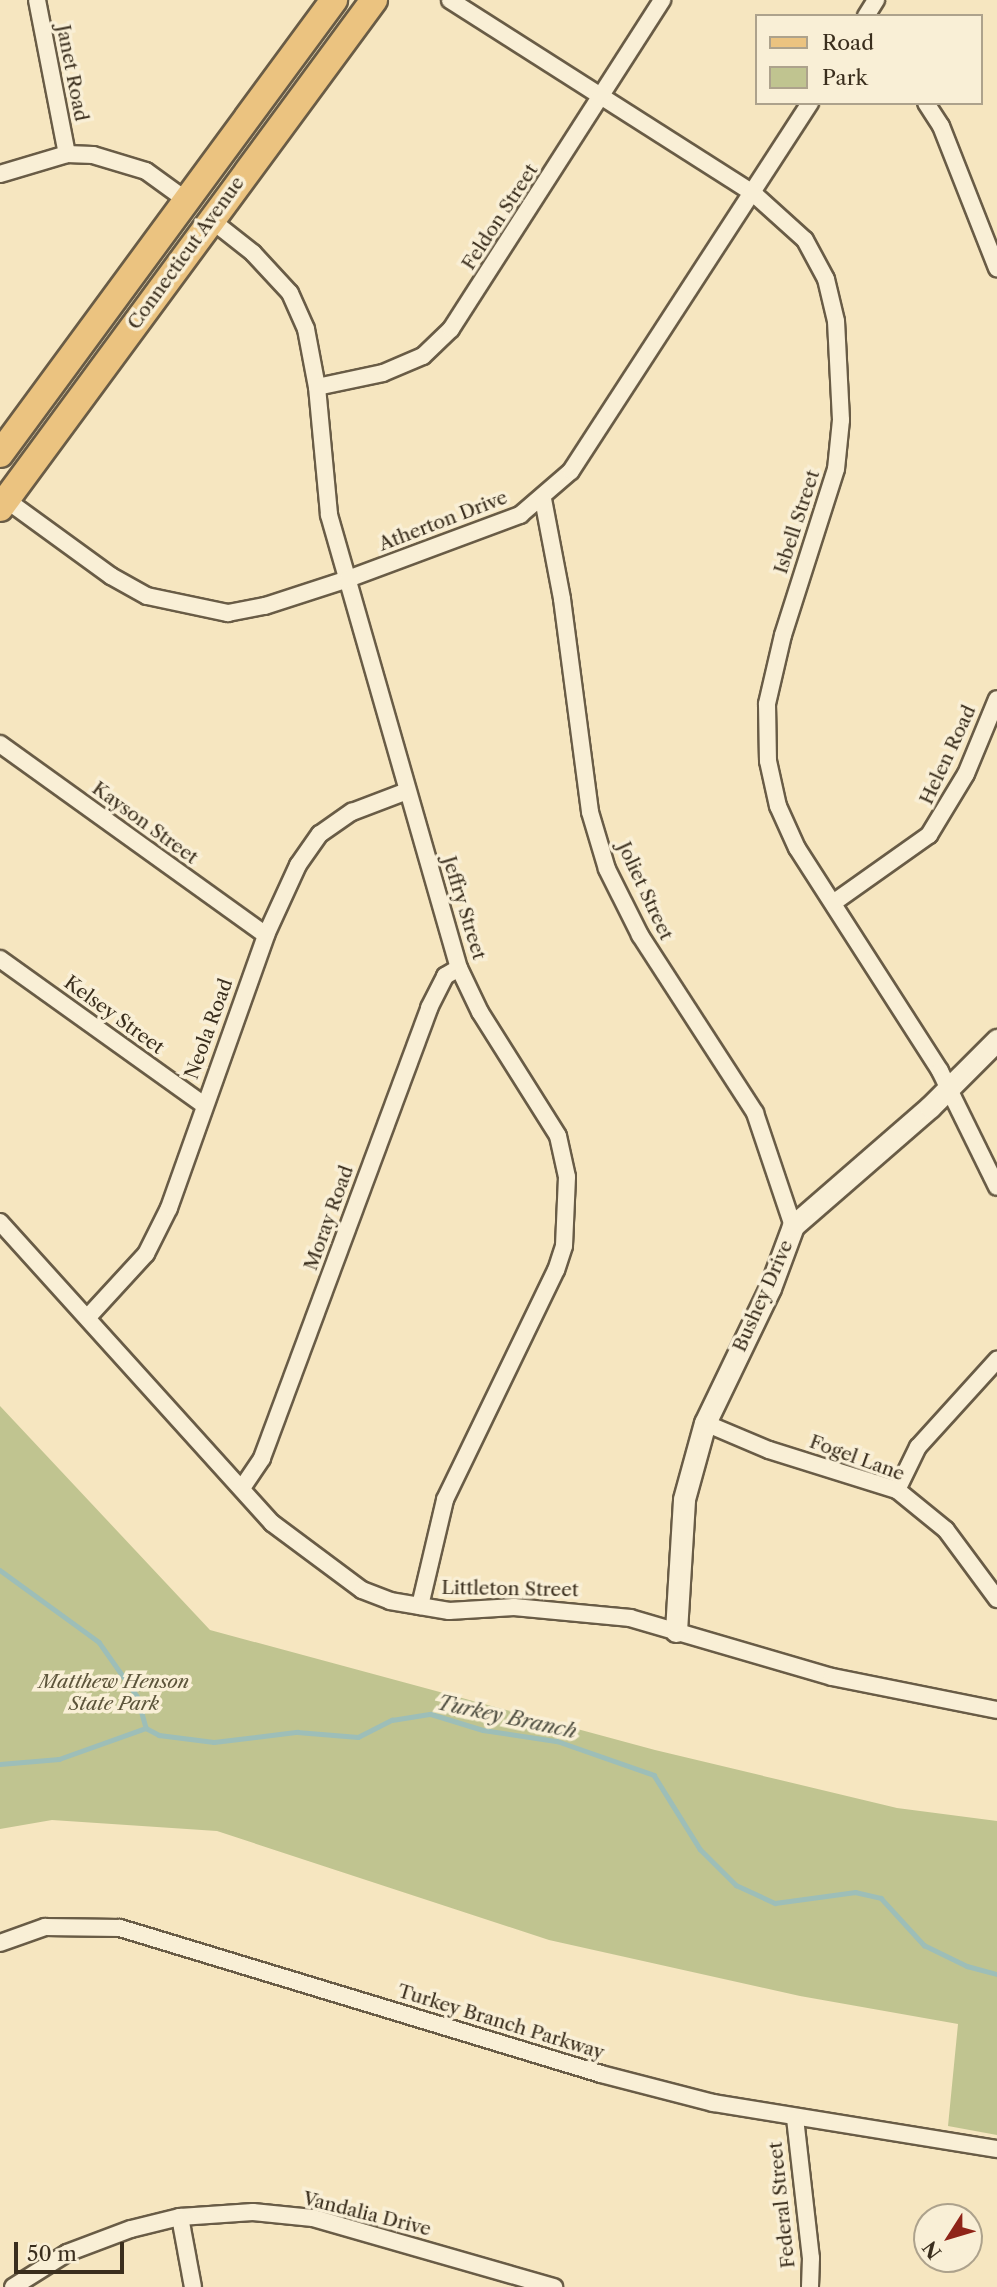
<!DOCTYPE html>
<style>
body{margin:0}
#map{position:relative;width:997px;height:2287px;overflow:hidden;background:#f6e6c0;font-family:"Libre Caslon Text",serif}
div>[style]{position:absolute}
.green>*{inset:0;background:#c0c490}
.stream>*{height:4.5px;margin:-2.25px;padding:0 2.25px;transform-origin:2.25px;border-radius:2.25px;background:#9dbeb8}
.roads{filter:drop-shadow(2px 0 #695c46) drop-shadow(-2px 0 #695c46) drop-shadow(0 2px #695c46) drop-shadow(0 -2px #695c46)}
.minor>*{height:16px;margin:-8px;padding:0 8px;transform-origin:8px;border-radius:8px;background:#f9efd6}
.tertiary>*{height:21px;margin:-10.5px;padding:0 10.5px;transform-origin:10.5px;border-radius:10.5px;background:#f9efd6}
.primary>*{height:26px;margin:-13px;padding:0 13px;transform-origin:13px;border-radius:13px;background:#ebc380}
span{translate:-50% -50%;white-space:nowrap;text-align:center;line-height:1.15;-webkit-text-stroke:7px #f9efd6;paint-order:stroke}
.street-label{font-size:19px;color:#3a2e1d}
.park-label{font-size:19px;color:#5c543a;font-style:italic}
.water-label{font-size:21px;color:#535244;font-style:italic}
.legend{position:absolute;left:755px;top:14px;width:228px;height:91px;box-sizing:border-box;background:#f9efd6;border:2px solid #ada28c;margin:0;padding:9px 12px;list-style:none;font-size:21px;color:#3a2e1d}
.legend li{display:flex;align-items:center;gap:14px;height:35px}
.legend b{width:35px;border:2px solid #ada28c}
.north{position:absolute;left:913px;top:2203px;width:70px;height:70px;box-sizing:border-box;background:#f9efd6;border:2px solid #ada28c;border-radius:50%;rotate:233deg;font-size:19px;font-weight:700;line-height:28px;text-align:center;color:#3a2e1d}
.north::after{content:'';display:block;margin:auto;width:24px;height:32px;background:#8f2418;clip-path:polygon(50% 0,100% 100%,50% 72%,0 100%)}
.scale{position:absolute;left:14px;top:2242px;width:110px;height:32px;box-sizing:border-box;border:4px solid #3a2e1d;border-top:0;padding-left:9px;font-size:21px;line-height:24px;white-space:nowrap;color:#3a2e1d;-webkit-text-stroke:5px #f9efd6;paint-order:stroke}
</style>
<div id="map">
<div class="green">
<i style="clip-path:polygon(0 1406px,210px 1630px,655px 1750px,897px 1808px,997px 1821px,997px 2135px,948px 2126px,958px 2024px,800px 1996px,549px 1940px,217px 1831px,52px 1820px,0 1829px)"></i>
</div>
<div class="stream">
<i style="left:0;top:1570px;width:122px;rotate:36deg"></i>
<i style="left:99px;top:1642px;width:66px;rotate:54.9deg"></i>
<i style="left:137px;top:1696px;width:33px;rotate:74deg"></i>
<i style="left:146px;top:1728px;width:15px;rotate:28deg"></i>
<i style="left:159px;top:1735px;width:55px;rotate:7.3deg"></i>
<i style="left:214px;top:1742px;width:84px;rotate:-6.9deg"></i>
<i style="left:297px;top:1732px;width:61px;rotate:4.7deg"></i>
<i style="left:358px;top:1737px;width:38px;rotate:-27deg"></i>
<i style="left:392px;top:1720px;width:39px;rotate:-9deg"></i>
<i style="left:431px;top:1714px;width:54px;rotate:17.1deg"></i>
<i style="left:483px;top:1730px;width:75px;rotate:8.5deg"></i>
<i style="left:557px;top:1741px;width:103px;rotate:19.3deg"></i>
<i style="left:654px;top:1775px;width:87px;rotate:58.1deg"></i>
<i style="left:700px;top:1849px;width:51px;rotate:45deg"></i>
<i style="left:736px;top:1885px;width:43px;rotate:24.8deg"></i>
<i style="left:775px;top:1903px;width:81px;rotate:-7.8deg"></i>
<i style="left:855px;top:1892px;width:27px;rotate:13deg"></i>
<i style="left:881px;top:1898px;width:64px;rotate:47.5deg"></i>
<i style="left:924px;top:1945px;width:48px;rotate:26deg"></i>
<i style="left:967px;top:1966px;width:31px;rotate:15deg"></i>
<i style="left:0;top:1764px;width:59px;rotate:-4.8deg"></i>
<i style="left:59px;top:1759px;width:92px;rotate:-19.6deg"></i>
</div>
<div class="roads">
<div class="minor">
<i style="left:37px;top:0;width:157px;rotate:79deg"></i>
<i style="left:450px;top:0;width:359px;rotate:32.5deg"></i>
<i style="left:753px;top:193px;width:70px;rotate:42.1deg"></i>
<i style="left:805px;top:240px;width:44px;rotate:61.7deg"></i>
<i style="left:826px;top:279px;width:43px;rotate:76.6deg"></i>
<i style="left:836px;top:321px;width:99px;rotate:87.1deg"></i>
<i style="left:841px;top:420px;width:49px;rotate:95.8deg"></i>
<i style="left:836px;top:469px;width:174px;rotate:107.7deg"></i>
<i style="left:783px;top:635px;width:71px;rotate:103.1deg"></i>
<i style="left:767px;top:704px;width:57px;rotate:89deg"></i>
<i style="left:768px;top:761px;width:46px;rotate:77.5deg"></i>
<i style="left:778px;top:806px;width:46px;rotate:65.7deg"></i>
<i style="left:797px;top:848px;width:265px;rotate:57.3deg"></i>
<i style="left:940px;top:1071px;width:129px;rotate:63.8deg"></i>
<i style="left:866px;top:16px;width:19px;rotate:-58deg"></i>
<i style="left:926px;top:103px;width:27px;rotate:57deg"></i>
<i style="left:941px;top:126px;width:153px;rotate:68.5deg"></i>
<i style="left:0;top:174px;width:70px;rotate:-16.6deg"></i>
<i style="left:67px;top:154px;width:26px;rotate:2deg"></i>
<i style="left:93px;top:155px;width:55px;rotate:16.8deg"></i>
<i style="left:146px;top:171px;width:49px;rotate:35.9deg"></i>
<i style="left:210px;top:219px;width:55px;rotate:38.3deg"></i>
<i style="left:253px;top:253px;width:54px;rotate:47.2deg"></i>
<i style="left:290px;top:293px;width:39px;rotate:66deg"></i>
<i style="left:306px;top:329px;width:59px;rotate:79.3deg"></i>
<i style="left:317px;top:387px;width:129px;rotate:84.6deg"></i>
<i style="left:329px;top:515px;width:471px;rotate:74deg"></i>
<i style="left:459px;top:968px;width:49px;rotate:64.5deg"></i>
<i style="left:480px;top:1012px;width:146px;rotate:57.8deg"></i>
<i style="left:558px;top:1136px;width:42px;rotate:77.6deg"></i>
<i style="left:567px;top:1177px;width:69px;rotate:92.5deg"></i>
<i style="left:564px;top:1246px;width:25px;rotate:108deg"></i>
<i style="left:556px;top:1270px;width:255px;rotate:115.8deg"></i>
<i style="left:445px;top:1500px;width:109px;rotate:103.3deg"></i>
<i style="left:317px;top:387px;width:67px;rotate:-12deg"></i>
<i style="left:383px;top:373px;width:43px;rotate:-23deg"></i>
<i style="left:423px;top:356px;width:39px;rotate:-44deg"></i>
<i style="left:451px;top:329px;width:391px;rotate:-57.3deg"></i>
<i style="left:1px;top:496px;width:136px;rotate:36deg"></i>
<i style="left:111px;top:576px;width:41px;rotate:29.1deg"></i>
<i style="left:147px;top:596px;width:83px;rotate:11.9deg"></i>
<i style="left:228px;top:613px;width:38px;rotate:-11deg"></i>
<i style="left:265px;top:606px;width:87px;rotate:-18deg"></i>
<i style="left:348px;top:579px;width:184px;rotate:-20.4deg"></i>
<i style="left:520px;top:515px;width:67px;rotate:-40.8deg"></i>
<i style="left:571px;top:471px;width:439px;rotate:-57deg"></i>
<i style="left:543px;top:499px;width:102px;rotate:79.2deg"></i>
<i style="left:562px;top:599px;width:215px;rotate:82.5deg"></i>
<i style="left:590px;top:812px;width:59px;rotate:73.4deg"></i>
<i style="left:607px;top:869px;width:74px;rotate:63.4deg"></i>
<i style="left:640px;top:935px;width:212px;rotate:57.1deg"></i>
<i style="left:755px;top:1113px;width:119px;rotate:71.4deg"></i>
<i style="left:0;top:744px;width:327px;rotate:35.7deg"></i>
<i style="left:833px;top:903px;width:118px;rotate:-35.3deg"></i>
<i style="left:929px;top:835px;width:71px;rotate:-58.8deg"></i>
<i style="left:966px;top:774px;width:81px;rotate:-67.5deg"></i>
<i style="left:0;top:959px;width:251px;rotate:35.6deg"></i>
<i style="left:0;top:1222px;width:406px;rotate:47.9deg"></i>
<i style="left:272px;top:1523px;width:112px;rotate:36.7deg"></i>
<i style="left:362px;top:1590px;width:30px;rotate:21deg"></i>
<i style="left:390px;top:1601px;width:60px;rotate:9.6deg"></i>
<i style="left:449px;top:1611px;width:65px;rotate:-3.5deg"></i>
<i style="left:514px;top:1607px;width:117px;rotate:5.4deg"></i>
<i style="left:630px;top:1618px;width:210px;rotate:16.3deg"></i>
<i style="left:832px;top:1677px;width:168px;rotate:11.3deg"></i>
<i style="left:88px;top:1317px;width:86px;rotate:-47.4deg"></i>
<i style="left:146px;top:1254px;width:51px;rotate:-63.4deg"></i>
<i style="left:169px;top:1208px;width:290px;rotate:-70.4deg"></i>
<i style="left:266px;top:935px;width:77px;rotate:-65.4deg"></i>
<i style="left:298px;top:865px;width:38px;rotate:-55deg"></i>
<i style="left:320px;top:834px;width:39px;rotate:-35deg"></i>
<i style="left:352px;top:812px;width:59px;rotate:-20.9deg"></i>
<i style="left:705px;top:1423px;width:69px;rotate:22.9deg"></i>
<i style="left:769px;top:1450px;width:134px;rotate:17.4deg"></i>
<i style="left:897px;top:1490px;width:63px;rotate:39.2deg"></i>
<i style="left:946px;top:1530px;width:86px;rotate:53.5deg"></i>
<i style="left:242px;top:1488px;width:36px;rotate:-56deg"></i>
<i style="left:262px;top:1458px;width:480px;rotate:-69.6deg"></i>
<i style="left:429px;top:1008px;width:36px;rotate:-63deg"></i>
<i style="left:445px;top:976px;width:16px;rotate:-30deg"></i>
<i style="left:897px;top:1490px;width:48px;rotate:-64deg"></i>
<i style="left:918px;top:1447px;width:118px;rotate:-47.8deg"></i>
<i style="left:0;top:1943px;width:48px;rotate:-19.6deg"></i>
<i style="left:45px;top:1927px;width:75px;rotate:0.8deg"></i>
<i style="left:120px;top:1928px;width:503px;rotate:16.88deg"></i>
<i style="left:601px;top:2074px;width:116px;rotate:14.5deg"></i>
<i style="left:713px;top:2103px;width:288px;rotate:9.2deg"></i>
<i style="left:795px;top:2118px;width:141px;rotate:83.5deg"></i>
<i style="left:811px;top:2258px;width:29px;rotate:92deg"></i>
<i style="left:180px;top:2217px;width:71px;rotate:79.5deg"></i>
<i style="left:13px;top:2287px;width:64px;rotate:-32.2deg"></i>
<i style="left:67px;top:2253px;width:68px;rotate:-20.6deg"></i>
<i style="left:131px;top:2229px;width:50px;rotate:-13.8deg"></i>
<i style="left:180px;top:2217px;width:73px;rotate:-3.9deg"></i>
<i style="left:253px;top:2212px;width:60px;rotate:5.7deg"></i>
<i style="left:313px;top:2218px;width:251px;rotate:16deg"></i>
</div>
<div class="tertiary">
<i style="left:676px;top:1631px;width:132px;rotate:-86.5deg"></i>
<i style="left:684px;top:1499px;width:79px;rotate:-74.6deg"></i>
<i style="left:705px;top:1423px;width:150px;rotate:-64.3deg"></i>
<i style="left:770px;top:1288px;width:66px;rotate:-69.6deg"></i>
<i style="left:793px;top:1226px;width:181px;rotate:-41deg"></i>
<i style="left:930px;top:1107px;width:95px;rotate:-45deg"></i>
</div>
<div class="primary">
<i style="left:0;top:454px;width:564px;rotate:-53.66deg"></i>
<i style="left:0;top:508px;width:631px;rotate:-53.64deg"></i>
</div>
</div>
<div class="street-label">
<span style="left:72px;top:73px;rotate:79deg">Janet Road</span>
<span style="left:500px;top:217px;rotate:-57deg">Feldon Street</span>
<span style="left:186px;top:253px;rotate:-54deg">Connecticut Avenue</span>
<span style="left:443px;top:521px;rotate:-21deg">Atherton Drive</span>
<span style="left:797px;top:522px;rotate:-72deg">Isbell Street</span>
<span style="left:948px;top:755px;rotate:-65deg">Helen Road</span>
<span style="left:145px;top:823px;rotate:36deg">Kayson Street</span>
<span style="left:645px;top:891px;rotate:65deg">Joliet Street</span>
<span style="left:464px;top:908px;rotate:73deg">Jeffry Street</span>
<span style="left:114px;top:1015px;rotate:36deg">Kelsey Street</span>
<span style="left:209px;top:1029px;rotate:-70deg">Neola Road</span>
<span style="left:329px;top:1218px;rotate:-70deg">Moray Road</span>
<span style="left:763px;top:1296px;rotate:-66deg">Bushey Drive</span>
<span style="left:857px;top:1458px;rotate:20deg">Fogel Lane</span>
<span style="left:510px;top:1589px;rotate:1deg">Littleton Street</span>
<span style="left:501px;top:2022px;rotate:17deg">Turkey Branch Parkway</span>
<span style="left:782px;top:2205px;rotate:-96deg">Federal Street</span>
<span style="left:367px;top:2214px;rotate:14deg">Vandalia Drive</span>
</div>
<div class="park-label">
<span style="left:114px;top:1693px">Matthew Henson<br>State Park</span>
</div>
<div class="water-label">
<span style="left:507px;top:1717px;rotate:12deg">Turkey Branch</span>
</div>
<ul class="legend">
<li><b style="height:9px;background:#ebc380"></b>Road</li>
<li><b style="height:19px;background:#c0c490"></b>Park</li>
</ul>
<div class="north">N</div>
<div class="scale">50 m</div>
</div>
